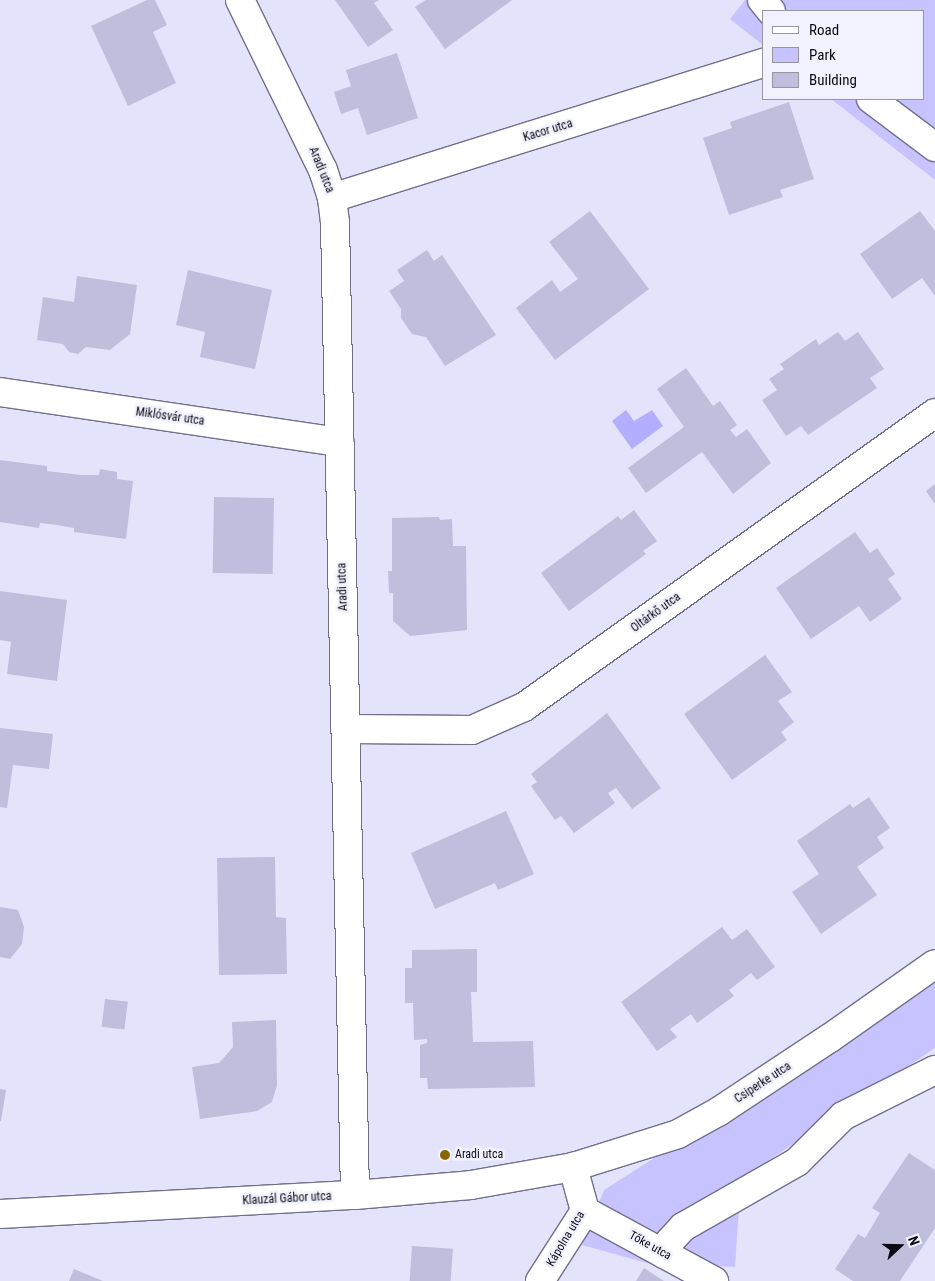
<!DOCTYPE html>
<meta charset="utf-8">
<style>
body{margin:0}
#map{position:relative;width:935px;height:1281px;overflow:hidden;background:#e4e3fc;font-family:"Roboto Condensed",sans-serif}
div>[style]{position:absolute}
.green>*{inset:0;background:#c7c3ff}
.water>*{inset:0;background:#b4aefe}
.building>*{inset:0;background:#c0bedd;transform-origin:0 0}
.roads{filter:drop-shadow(1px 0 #71708c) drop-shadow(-1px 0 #71708c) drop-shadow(0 1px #71708c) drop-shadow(0 -1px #71708c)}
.minor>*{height:28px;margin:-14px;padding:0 14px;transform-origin:14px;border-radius:14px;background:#fff}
.dots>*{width:14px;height:14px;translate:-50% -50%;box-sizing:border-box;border:2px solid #f2f2fe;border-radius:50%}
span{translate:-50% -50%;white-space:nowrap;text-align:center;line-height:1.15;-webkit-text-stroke:5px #f2f2fe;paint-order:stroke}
.street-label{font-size:12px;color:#0b0a14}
.poi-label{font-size:12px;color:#0b0a14}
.left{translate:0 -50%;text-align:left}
.legend{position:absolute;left:762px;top:10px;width:162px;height:90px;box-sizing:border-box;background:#f2f2fe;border:1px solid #9695a0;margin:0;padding:6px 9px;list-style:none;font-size:15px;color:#0b0a14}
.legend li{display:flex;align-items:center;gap:10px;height:25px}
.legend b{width:25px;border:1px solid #9695a0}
.north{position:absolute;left:875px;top:1221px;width:50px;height:50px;-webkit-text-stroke:4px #f2f2fe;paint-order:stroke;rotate:69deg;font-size:14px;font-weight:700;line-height:20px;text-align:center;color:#0b0a14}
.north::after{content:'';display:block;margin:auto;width:18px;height:22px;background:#0b0a14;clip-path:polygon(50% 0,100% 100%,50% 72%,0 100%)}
</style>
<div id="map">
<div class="green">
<i style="clip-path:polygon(745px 0,935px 0,935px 180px,831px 99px,924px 99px,924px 11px,764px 11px,764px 46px,730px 19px)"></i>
<i style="clip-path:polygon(935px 970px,935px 1048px,741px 1179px,735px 1267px,647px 1263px,582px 1245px,604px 1190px,766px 1087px)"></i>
</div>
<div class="water">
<i style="clip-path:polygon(626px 410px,634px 421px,652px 410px,663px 426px,632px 449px,612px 421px)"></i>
</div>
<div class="building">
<i style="clip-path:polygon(147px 0,155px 0,167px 25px,153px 32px,176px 83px,128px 106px,91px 26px)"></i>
<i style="clip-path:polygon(335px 0,379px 0,374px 3px,393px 30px,368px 47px)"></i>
<i style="clip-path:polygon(426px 0,512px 0,445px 49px,415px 7px)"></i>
<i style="clip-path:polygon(397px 53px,418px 118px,367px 135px,358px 108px,341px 114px,334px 92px,351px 86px,346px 70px)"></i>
<i style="clip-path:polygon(789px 102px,814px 179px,780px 190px,783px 197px,729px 215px,703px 138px,732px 128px,730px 122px)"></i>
<i style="clip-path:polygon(590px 211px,649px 289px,555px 360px,516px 308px,552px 280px,560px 292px,578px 279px,549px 242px)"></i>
<i style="clip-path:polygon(920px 211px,935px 231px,935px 296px,922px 278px,892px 299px,860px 254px)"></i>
<i style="clip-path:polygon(427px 250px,434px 261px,442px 255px,496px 335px,445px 366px,426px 337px,412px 334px,401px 318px,401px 309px,389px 291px,404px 281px,397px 270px)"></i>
<i style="clip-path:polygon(188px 270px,272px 290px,255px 369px,200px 357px,205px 332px,176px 325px)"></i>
<i style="clip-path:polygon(77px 276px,137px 285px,130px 334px,110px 350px,86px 347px,78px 354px,69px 352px,63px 344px,37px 340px,43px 297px,74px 302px)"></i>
<i style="clip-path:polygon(838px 332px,845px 341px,858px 332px,884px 369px,870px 378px,877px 388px,808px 435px,801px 426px,786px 436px,762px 400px,777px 390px,769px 379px,784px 369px,780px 364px,816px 339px,819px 345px)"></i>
<i style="clip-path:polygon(686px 368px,713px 406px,720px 401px,737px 425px,730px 430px,736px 437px,747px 429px,771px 463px,733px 494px,702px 452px,646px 493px,628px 468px,684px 427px,657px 389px)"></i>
<i style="clip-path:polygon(0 460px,47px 466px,47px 471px,81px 475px,99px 475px,100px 469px,117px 472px,117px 479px,133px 481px,126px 539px,74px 532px,74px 528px,57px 525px,40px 523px,39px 528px,0 522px)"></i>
<i style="clip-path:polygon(935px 484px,935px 504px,926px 491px)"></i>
<i style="left:214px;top:497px;width:60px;height:76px;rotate:1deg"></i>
<i style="clip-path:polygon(634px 510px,657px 541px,643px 551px,646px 554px,569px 611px,541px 573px,618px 516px,621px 520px)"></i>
<i style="clip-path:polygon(439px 517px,440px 520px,452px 519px,453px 546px,466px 546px,467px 630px,410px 636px,393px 621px,393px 593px,389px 593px,388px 571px,392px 571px,392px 518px)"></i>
<i style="clip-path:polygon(855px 532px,870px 553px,877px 548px,895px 574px,888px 579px,902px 599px,870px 622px,859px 606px,811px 639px,776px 588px)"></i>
<i style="clip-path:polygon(0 591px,67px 600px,57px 681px,7px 674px,11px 642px,0 640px)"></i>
<i style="clip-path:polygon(765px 655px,792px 692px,778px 701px,794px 722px,781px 732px,787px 740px,732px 780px,684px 714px)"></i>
<i style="clip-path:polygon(607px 713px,661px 788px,632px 809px,616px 788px,608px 793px,615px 803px,574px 833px,561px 816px,555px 820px,531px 786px,537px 782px,531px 774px)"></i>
<i style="clip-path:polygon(0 728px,53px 734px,49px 769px,13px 765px,7px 808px,0 807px)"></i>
<i style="clip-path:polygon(869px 797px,890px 828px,877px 837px,884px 848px,857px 867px,877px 895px,821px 934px,792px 892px,819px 874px,797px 841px,850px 804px,853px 808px)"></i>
<i style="clip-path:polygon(506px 811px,534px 874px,498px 890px,495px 883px,435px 909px,411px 853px)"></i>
<i style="clip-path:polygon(275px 857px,276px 917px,286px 918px,287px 974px,219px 975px,217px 858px)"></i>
<i style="clip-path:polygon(0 907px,18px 910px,24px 927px,22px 944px,10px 959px,0 957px)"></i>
<i style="clip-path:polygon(722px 927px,732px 940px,747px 929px,775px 967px,757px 980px,751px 973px,729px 990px,734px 996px,697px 1023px,691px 1014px,670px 1029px,677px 1037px,657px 1051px,621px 1002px)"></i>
<i style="clip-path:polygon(477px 949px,477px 992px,471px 992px,473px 1042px,533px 1041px,535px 1087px,428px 1089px,427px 1078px,420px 1078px,420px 1045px,427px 1043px,427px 1039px,414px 1040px,413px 1003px,405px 1003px,405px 968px,412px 968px,412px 950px)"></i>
<i style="left:105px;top:999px;width:23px;height:28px;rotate:7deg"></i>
<i style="clip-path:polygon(276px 1020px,277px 1085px,272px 1102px,257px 1111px,200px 1119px,192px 1067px,219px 1063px,233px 1047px,232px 1022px)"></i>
<i style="clip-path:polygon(0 1089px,6px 1090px,1px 1121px,0 1121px)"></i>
<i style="clip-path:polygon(909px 1153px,935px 1170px,935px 1228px,900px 1281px,853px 1281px,835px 1269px,858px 1234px,865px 1238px,880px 1213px,872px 1208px)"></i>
<i style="left:412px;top:1246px;width:41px;height:35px;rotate:4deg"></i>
<i style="clip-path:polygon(644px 1268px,664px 1281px,636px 1281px)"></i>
<i style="clip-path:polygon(74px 1269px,103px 1281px,69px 1281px)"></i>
</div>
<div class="roads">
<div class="minor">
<i style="left:240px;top:0;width:189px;rotate:64deg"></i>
<i style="left:323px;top:170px;width:29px;rotate:72deg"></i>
<i style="left:332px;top:198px;width:25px;rotate:83deg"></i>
<i style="left:335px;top:223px;width:972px;rotate:88.82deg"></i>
<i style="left:762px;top:0;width:14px;rotate:51deg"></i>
<i style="left:871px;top:99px;width:80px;rotate:36.9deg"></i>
<i style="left:332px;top:198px;width:453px;rotate:-17.4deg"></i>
<i style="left:0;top:392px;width:343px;rotate:8.4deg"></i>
<i style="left:348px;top:729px;width:124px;rotate:0.5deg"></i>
<i style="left:472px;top:730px;width:57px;rotate:-23.9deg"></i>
<i style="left:524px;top:707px;width:505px;rotate:-35.58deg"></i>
<i style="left:585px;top:1211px;width:147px;rotate:28.5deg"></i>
<i style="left:0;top:1214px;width:356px;rotate:-3.1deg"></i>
<i style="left:355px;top:1195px;width:116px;rotate:-4.9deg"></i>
<i style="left:471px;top:1185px;width:104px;rotate:-10deg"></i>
<i style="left:573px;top:1167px;width:110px;rotate:-17.4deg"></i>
<i style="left:678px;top:1134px;width:46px;rotate:-28.8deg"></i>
<i style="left:718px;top:1112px;width:134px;rotate:-33.5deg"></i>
<i style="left:830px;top:1038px;width:128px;rotate:-35.2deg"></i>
<i style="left:664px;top:1254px;width:14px;rotate:-65deg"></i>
<i style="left:670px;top:1241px;width:19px;rotate:-47deg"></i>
<i style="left:683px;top:1227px;width:131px;rotate:-29.7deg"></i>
<i style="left:797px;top:1162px;width:65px;rotate:-45deg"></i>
<i style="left:843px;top:1116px;width:103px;rotate:-26.6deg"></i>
<i style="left:540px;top:1281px;width:83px;rotate:-57.3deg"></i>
<i style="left:585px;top:1211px;width:46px;rotate:-105.3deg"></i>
</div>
</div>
<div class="dots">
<i style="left:445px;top:1155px;background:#866701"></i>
</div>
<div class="street-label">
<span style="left:548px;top:131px;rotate:-17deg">Kacor utca</span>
<span style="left:321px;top:170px;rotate:68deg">Aradi utca</span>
<span style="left:170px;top:417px;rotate:8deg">Miklósvár utca</span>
<span style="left:343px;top:587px;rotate:-92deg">Aradi utca</span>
<span style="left:656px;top:613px;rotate:-36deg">Oltárkő utca</span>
<span style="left:763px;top:1083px;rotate:-33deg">Csiperke utca</span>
<span style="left:287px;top:1199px;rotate:-3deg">Klauzál Gábor utca</span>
<span style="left:566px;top:1239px;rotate:-59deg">Kápolna utca</span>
<span style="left:650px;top:1246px;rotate:29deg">Tőke utca</span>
</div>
<div class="poi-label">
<span class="left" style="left:455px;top:1155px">Aradi utca</span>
</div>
<ul class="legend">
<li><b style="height:6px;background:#fff"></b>Road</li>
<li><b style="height:14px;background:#c7c3ff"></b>Park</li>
<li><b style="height:14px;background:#c0bedd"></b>Building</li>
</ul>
<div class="north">N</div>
</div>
